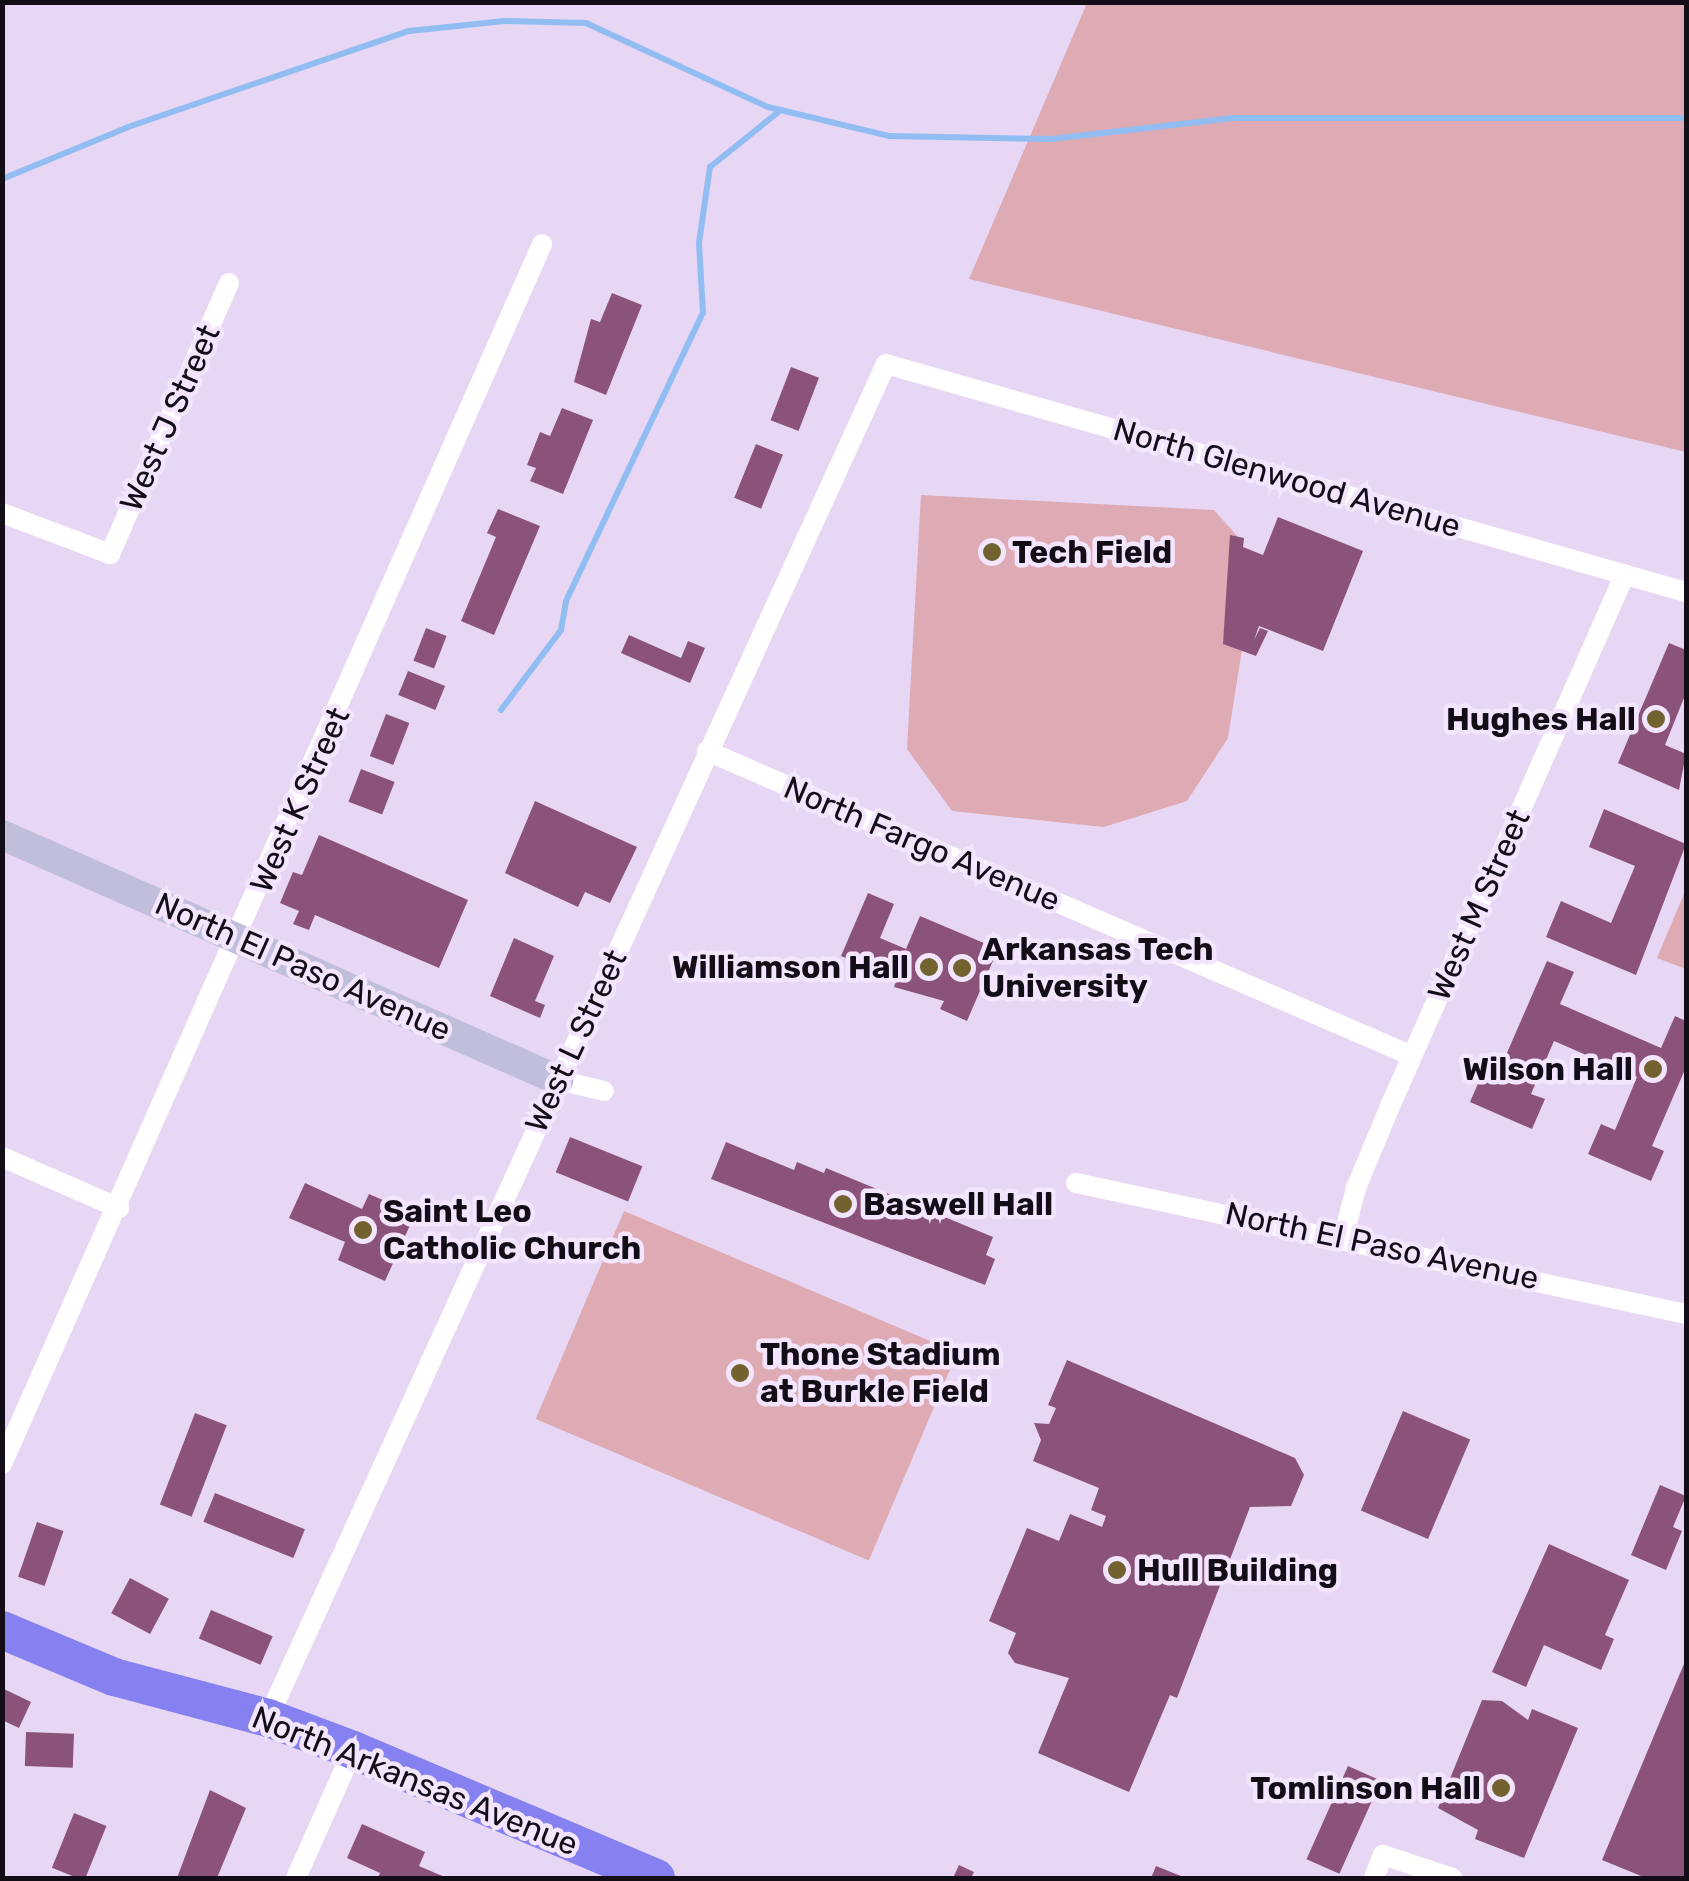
<!DOCTYPE html>
<style>
body{margin:0}
#map{position:relative;width:1689px;height:1881px;overflow:hidden;background:#e7d7f4;font-family:Rubik,sans-serif}
div>[style]{position:absolute}
.green>*{inset:0;background:#deaab3;transform-origin:0 0}
.stream>*{height:6px;margin:-3px;padding:0 3px;transform-origin:3px;border-radius:3px;background:#91bdf2}
.building>*{inset:0;background:#8b537a;transform-origin:0 0}
.street>*{height:20px;margin:-10px;padding:0 10px;transform-origin:10px;border-radius:10px;background:#fff}
.secondary>*{height:30px;margin:-15px;padding:0 15px;transform-origin:15px;border-radius:15px;background:#bfbedb}
.highway>*{height:38px;margin:-19px;padding:0 19px;transform-origin:19px;border-radius:19px;background:#8581f0}
.dots>*{width:28px;height:28px;translate:-50% -50%;box-sizing:border-box;border:5px solid #f3e5fd;border-radius:50%}
span{translate:-50% -50%;white-space:nowrap;text-align:center;line-height:1.15;-webkit-text-stroke:9px #f3e5fd;paint-order:stroke}
.street-label{font-size:32px;color:#130d17}
.poi-label{font-size:32px;color:#130d17;font-weight:700}
.left{translate:0 -50%;text-align:left}
.right{translate:-100% -50%;text-align:right}
.frame{position:absolute;inset:0;border:5px solid #130d17;pointer-events:none}
</style>
<div id="map">
<div class="green">
<i style="clip-path:polygon(1087px 3px,1686px 3px,1686px 452px,969px 279px)"></i>
<i style="clip-path:polygon(921px 495px,1214px 510px,1238px 537px,1245px 630px,1228px 738px,1187px 801px,1104px 827px,952px 811px,907px 749px)"></i>
<i style="clip-path:polygon(1686px 889px,1686px 969px,1657px 958px)"></i>
<i style="left:624px;top:1211px;width:362px;height:226px;rotate:23deg"></i>
</div>
<div class="stream">
<i style="left:2px;top:179px;width:136px;rotate:-22.4deg"></i>
<i style="left:128px;top:127px;width:297px;rotate:-18.9deg"></i>
<i style="left:409px;top:31px;width:96px;rotate:-6deg"></i>
<i style="left:504px;top:21px;width:82px;rotate:1.4deg"></i>
<i style="left:586px;top:23px;width:200px;rotate:24.8deg"></i>
<i style="left:768px;top:107px;width:124px;rotate:13.5deg"></i>
<i style="left:889px;top:136px;width:162px;rotate:1.1deg"></i>
<i style="left:1051px;top:139px;width:183px;rotate:-6.6deg"></i>
<i style="left:1233px;top:118px;width:453px"></i>
<i style="left:501px;top:710px;width:100px;rotate:-53.1deg"></i>
<i style="left:561px;top:630px;width:29px;rotate:-80deg"></i>
<i style="left:566px;top:601px;width:319px;rotate:-64.6deg"></i>
<i style="left:703px;top:313px;width:70px;rotate:-93.3deg"></i>
<i style="left:699px;top:243px;width:77px;rotate:-81.8deg"></i>
<i style="left:710px;top:167px;width:91px;rotate:-38.8deg"></i>
</div>
<div class="building">
<i style="clip-path:polygon(612px 293px,642px 305px,606px 395px,574px 382px,591px 319px,600px 322px)"></i>
<i style="left:791px;top:367px;width:30px;height:57px;rotate:21deg"></i>
<i style="clip-path:polygon(562px 408px,593px 420px,563px 494px,530px 481px,536px 468px,527px 465px,540px 432px,550px 436px)"></i>
<i style="left:756px;top:444px;width:29px;height:58px;rotate:22deg"></i>
<i style="clip-path:polygon(498px 509px,540px 526px,494px 635px,461px 621px,496px 537px,487px 533px)"></i>
<i style="clip-path:polygon(1278px 517px,1363px 551px,1323px 651px,1259px 626px,1254px 640px,1260px 628px,1268px 631px,1256px 656px,1223px 644px,1230px 535px,1244px 538px,1243px 547px,1263px 555px)"></i>
<i style="left:426px;top:628px;width:22px;height:35px;rotate:21deg"></i>
<i style="clip-path:polygon(629px 635px,681px 658px,688px 641px,705px 648px,690px 683px,621px 653px)"></i>
<i style="clip-path:polygon(1669px 643px,1686px 650px,1686px 693px,1665px 745px,1686px 754px,1679px 790px,1618px 763px)"></i>
<i style="left:408px;top:671px;width:40px;height:26px;rotate:22deg"></i>
<i style="left:386px;top:714px;width:25px;height:45px;rotate:21deg"></i>
<i style="left:361px;top:769px;width:36px;height:35px;rotate:21deg"></i>
<i style="clip-path:polygon(535px 801px,637px 847px,610px 903px,585px 892px,578px 907px,505px 873px)"></i>
<i style="clip-path:polygon(1604px 809px,1686px 844px,1636px 975px,1546px 937px,1561px 901px,1611px 923px,1635px 866px,1589px 847px)"></i>
<i style="clip-path:polygon(319px 835px,468px 900px,439px 968px,315px 915px,309px 930px,293px 924px,299px 911px,280px 903px,293px 872px,302px 875px)"></i>
<i style="clip-path:polygon(868px 893px,894px 904px,880px 938px,906px 949px,920px 916px,998px 949px,967px 1021px,940px 1009px,944px 1001px,894px 987px,897px 979px,841px 956px)"></i>
<i style="clip-path:polygon(514px 938px,554px 956px,535px 1001px,545px 1005px,540px 1018px,490px 996px)"></i>
<i style="clip-path:polygon(1547px 961px,1574px 972px,1560px 1004px,1661px 1048px,1675px 1016px,1686px 1021px,1686px 1067px,1652px 1146px,1664px 1151px,1651px 1181px,1588px 1154px,1601px 1124px,1615px 1130px,1637px 1077px,1554px 1041px,1531px 1094px,1545px 1099px,1532px 1129px,1470px 1102px,1483px 1072px,1496px 1078px)"></i>
<i style="left:570px;top:1137px;width:78px;height:38px;rotate:22deg"></i>
<i style="clip-path:polygon(726px 1142px,794px 1170px,797px 1162px,824px 1173px,826px 1168px,993px 1237px,986px 1255px,995px 1259px,985px 1285px,711px 1179px)"></i>
<i style="clip-path:polygon(305px 1183px,362px 1209px,369px 1194px,415px 1214px,385px 1281px,338px 1260px,345px 1242px,289px 1218px)"></i>
<i style="clip-path:polygon(1067px 1360px,1295px 1458px,1304px 1475px,1291px 1506px,1250px 1507px,1177px 1698px,1170px 1695px,1129px 1792px,1038px 1753px,1069px 1678px,1015px 1663px,1008px 1653px,1016px 1633px,989px 1621px,1027px 1528px,1059px 1541px,1070px 1514px,1102px 1527px,1106px 1516px,1091px 1510px,1099px 1488px,1033px 1461px,1041px 1440px,1034px 1423px,1049px 1424px,1056px 1408px,1048px 1405px)"></i>
<i style="left:1403px;top:1411px;width:73px;height:108px;rotate:23deg"></i>
<i style="left:195px;top:1413px;width:34px;height:98px;rotate:21deg"></i>
<i style="clip-path:polygon(1660px 1485px,1686px 1496px,1673px 1527px,1682px 1531px,1666px 1570px,1631px 1555px)"></i>
<i style="left:215px;top:1493px;width:97px;height:31px;rotate:22deg"></i>
<i style="left:37px;top:1522px;width:28px;height:58px;rotate:19deg"></i>
<i style="clip-path:polygon(1549px 1544px,1629px 1580px,1605px 1635px,1614px 1639px,1601px 1670px,1544px 1645px,1526px 1687px,1492px 1672px)"></i>
<i style="left:130px;top:1578px;width:44px;height:40px;rotate:28deg"></i>
<i style="left:211px;top:1610px;width:67px;height:31px;rotate:23deg"></i>
<i style="clip-path:polygon(1686px 1659px,1686px 1878px,1646px 1878px,1602px 1860px)"></i>
<i style="clip-path:polygon(2px 1688px,31px 1702px,19px 1728px,2px 1720px)"></i>
<i style="clip-path:polygon(1482px 1700px,1502px 1701px,1528px 1720px,1532px 1709px,1578px 1728px,1524px 1858px,1475px 1839px,1478px 1830px,1438px 1808px)"></i>
<i style="left:26px;top:1732px;width:48px;height:34px;rotate:2deg"></i>
<i style="left:1348px;top:1766px;width:36px;height:102px;rotate:24deg"></i>
<i style="clip-path:polygon(210px 1790px,246px 1808px,217px 1878px,177px 1878px)"></i>
<i style="left:74px;top:1813px;width:35px;height:59px;rotate:22deg"></i>
<i style="clip-path:polygon(362px 1824px,425px 1852px,419px 1866px,447px 1878px,378px 1878px,380px 1873px,347px 1858px)"></i>
<i style="clip-path:polygon(959px 1865px,974px 1872px,971px 1878px,953px 1878px)"></i>
<i style="clip-path:polygon(1156px 1866px,1186px 1878px,1151px 1878px)"></i>
</div>
<div class="street">
<i style="left:2px;top:513px;width:116px;rotate:20.8deg"></i>
<i style="left:110px;top:554px;width:296px;rotate:-66.3deg"></i>
<i style="left:707px;top:751px;width:768px;rotate:23.39deg"></i>
<i style="left:558px;top:1080px;width:47px;rotate:13.4deg"></i>
<i style="left:2px;top:1157px;width:128px;rotate:23.6deg"></i>
<i style="left:1076px;top:1183px;width:624px;rotate:12.12deg"></i>
<i style="left:1343px;top:1239px;width:53px;rotate:-75.7deg"></i>
<i style="left:1356px;top:1188px;width:91px;rotate:-67.4deg"></i>
<i style="left:1391px;top:1104px;width:579px;rotate:-66.18deg"></i>
<i style="left:2px;top:1464px;width:1334px;rotate:-66.12deg"></i>
<i style="left:268px;top:1718px;width:1488px;rotate:-65.47deg"></i>
<i style="left:886px;top:364px;width:832px;rotate:15.91deg"></i>
<i style="left:296px;top:1878px;width:140px;rotate:-66deg"></i>
<i style="left:1374px;top:1878px;width:25px;rotate:-69deg"></i>
<i style="left:1383px;top:1855px;width:73px;rotate:18.4deg"></i>
</div>
<div class="secondary">
<i style="left:2px;top:835px;width:608px;rotate:23.78deg"></i>
</div>
<div class="highway">
<i style="left:2px;top:1630px;width:121px;rotate:22.8deg"></i>
<i style="left:114px;top:1677px;width:159px;rotate:14.9deg"></i>
<i style="left:268px;top:1718px;width:91px;rotate:20.6deg"></i>
<i style="left:353px;top:1750px;width:329px;rotate:22.9deg"></i>
</div>
<div class="dots">
<i style="left:992px;top:552px;background:#71622f"></i>
<i style="left:1656px;top:719px;background:#71622f"></i>
<i style="left:929px;top:967px;background:#71622f"></i>
<i style="left:962px;top:968px;background:#71622f"></i>
<i style="left:1653px;top:1069px;background:#71622f"></i>
<i style="left:843px;top:1204px;background:#71622f"></i>
<i style="left:363px;top:1230px;background:#71622f"></i>
<i style="left:740px;top:1373px;background:#71622f"></i>
<i style="left:1117px;top:1570px;background:#71622f"></i>
<i style="left:1501px;top:1788px;background:#71622f"></i>
</div>
<div class="street-label">
<span style="left:170px;top:418px;rotate:-66deg">West J Street</span>
<span style="left:1287px;top:478px;rotate:16deg">North Glenwood Avenue</span>
<span style="left:300px;top:800px;rotate:-66deg">West K Street</span>
<span style="left:922px;top:844px;rotate:23deg">North Fargo Avenue</span>
<span style="left:1479px;top:905px;rotate:-66deg">West M Street</span>
<span style="left:303px;top:967px;rotate:24deg">North El Paso Avenue</span>
<span style="left:576px;top:1041px;rotate:-65deg">West L Street</span>
<span style="left:1382px;top:1246px;rotate:12deg">North El Paso Avenue</span>
<span style="left:415px;top:1781px;rotate:22deg">North Arkansas Avenue</span>
</div>
<div class="poi-label">
<span class="left" style="left:1012px;top:552px">Tech Field</span>
<span class="right" style="left:1636px;top:719px">Hughes Hall</span>
<span class="left" style="left:982px;top:968px">Arkansas Tech<br>University</span>
<span class="right" style="left:909px;top:967px">Williamson Hall</span>
<span class="right" style="left:1633px;top:1069px">Wilson Hall</span>
<span class="left" style="left:863px;top:1204px">Baswell Hall</span>
<span class="left" style="left:383px;top:1230px">Saint Leo<br>Catholic Church</span>
<span class="left" style="left:760px;top:1373px">Thone Stadium<br>at Burkle Field</span>
<span class="left" style="left:1137px;top:1570px">Hull Building</span>
<span class="right" style="left:1481px;top:1788px">Tomlinson Hall</span>
</div>
<div class="frame"></div>
</div>
